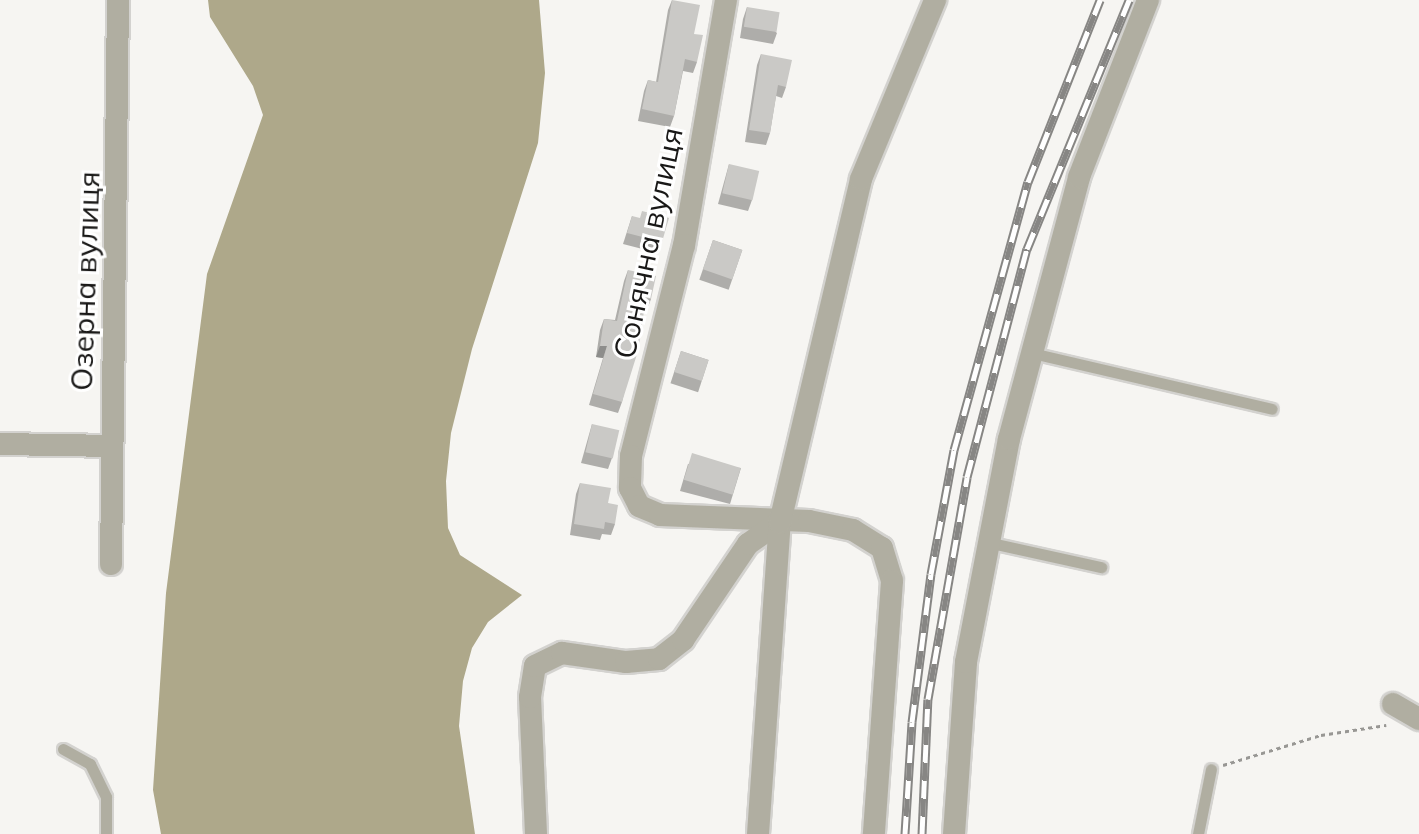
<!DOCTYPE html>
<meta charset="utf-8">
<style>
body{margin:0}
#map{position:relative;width:1419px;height:834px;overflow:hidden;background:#f6f5f2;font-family:Mulish,sans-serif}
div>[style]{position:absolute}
.water>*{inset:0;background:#aea88a}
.path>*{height:3px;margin-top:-1.5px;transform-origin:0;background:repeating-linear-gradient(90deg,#989794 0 4px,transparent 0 8px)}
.roads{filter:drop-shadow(2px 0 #d3d2cf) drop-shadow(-2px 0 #d3d2cf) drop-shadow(0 2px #d3d2cf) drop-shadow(0 -2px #d3d2cf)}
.service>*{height:11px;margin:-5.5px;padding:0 5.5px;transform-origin:5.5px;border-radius:5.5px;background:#b0aea1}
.minor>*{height:22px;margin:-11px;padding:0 11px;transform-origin:11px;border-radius:11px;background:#b0aea1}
.rail>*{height:9px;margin-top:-4.5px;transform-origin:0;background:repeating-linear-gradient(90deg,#fff 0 18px,#878684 0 36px);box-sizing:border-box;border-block:2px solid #878684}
.wall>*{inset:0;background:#aeadaa;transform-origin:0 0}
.shaded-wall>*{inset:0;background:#8d8d8b}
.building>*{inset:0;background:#cac9c6;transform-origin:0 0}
span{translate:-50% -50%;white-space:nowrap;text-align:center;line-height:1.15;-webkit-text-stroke:6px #fff;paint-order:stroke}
.street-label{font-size:30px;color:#191817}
</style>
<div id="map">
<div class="water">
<i style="clip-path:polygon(208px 0,539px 0,545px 73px,538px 143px,472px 349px,451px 433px,446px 481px,448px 528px,460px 555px,522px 595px,488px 622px,472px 648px,463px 681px,459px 726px,475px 834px,161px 834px,153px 790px,166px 593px,207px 274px,263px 115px,253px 86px,210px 17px)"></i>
</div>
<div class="path">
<i style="left:1223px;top:765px;width:102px;rotate:-17deg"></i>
<i style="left:1321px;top:735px;width:66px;rotate:-8.7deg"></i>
</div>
<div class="roads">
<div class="service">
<i style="left:1032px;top:353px;width:246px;rotate:13.1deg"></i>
<i style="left:987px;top:542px;width:117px;rotate:12.4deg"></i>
<i style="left:63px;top:749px;width:31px;rotate:29deg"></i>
<i style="left:90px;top:764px;width:37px;rotate:64deg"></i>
<i style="left:106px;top:797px;width:37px;rotate:90deg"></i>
<i style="left:1198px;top:834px;width:66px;rotate:-78.7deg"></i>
</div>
<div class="minor">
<i style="left:726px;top:0;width:249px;rotate:99.7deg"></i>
<i style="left:684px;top:245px;width:218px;rotate:104.1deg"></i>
<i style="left:631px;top:456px;width:32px;rotate:92deg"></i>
<i style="left:630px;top:488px;width:20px;rotate:63deg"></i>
<i style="left:639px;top:506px;width:23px;rotate:23deg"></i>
<i style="left:660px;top:515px;width:149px;rotate:2.3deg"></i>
<i style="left:809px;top:521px;width:45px;rotate:11.6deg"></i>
<i style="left:853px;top:530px;width:34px;rotate:32deg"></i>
<i style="left:882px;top:548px;width:34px;rotate:73deg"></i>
<i style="left:892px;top:581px;width:254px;rotate:94.1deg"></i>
<i style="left:0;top:444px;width:110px;rotate:1deg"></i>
<i style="left:111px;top:564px;width:564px;rotate:-89.29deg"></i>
<i style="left:1393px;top:704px;width:30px;rotate:30deg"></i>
<i style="left:536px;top:834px;width:137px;rotate:-92.5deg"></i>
<i style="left:530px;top:697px;width:31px;rotate:-81deg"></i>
<i style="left:535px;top:666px;width:30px;rotate:-26deg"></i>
<i style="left:562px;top:653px;width:65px;rotate:8deg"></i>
<i style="left:626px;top:662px;width:33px;rotate:-5deg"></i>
<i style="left:659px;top:659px;width:31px;rotate:-38deg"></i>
<i style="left:683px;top:640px;width:116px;rotate:-55.9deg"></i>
<i style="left:748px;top:544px;width:39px;rotate:-35deg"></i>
<i style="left:758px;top:834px;width:313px;rotate:-86deg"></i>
<i style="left:780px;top:522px;width:352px;rotate:-76.7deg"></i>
<i style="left:861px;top:179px;width:194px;rotate:-67.5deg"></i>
<i style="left:954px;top:834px;width:172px;rotate:-86deg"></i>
<i style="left:966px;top:662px;width:227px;rotate:-79.1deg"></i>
<i style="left:1009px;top:439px;width:271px;rotate:-75deg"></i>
<i style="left:1079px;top:177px;width:190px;rotate:-68.7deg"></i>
</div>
</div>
<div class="rail">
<i style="left:905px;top:834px;width:112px;rotate:-86.4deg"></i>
<i style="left:912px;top:722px;width:149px;rotate:-82.7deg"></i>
<i style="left:931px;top:574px;width:126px;rotate:-79.5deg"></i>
<i style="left:954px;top:450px;width:278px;rotate:-74.6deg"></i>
<i style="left:1028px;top:182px;width:196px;rotate:-68.4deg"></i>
<i style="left:922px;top:834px;width:135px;rotate:-87.5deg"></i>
<i style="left:928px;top:699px;width:225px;rotate:-80deg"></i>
<i style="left:967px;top:477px;width:236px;rotate:-75.3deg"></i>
<i style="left:1027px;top:249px;width:269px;rotate:-67.7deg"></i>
</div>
<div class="wall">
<i style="clip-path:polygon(672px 0,694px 34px,697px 62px,693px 73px,683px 71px,674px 116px,670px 127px,638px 121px,644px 91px,648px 80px,656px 82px,668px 10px)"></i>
<i style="clip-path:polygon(747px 7px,777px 33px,773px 44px,740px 38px,743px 19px)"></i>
<i style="clip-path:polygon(761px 54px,786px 87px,782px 98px,776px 96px,770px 133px,766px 145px,745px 142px,757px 65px)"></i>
<i style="clip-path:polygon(729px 164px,752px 200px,748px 211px,718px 204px)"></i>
<i style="clip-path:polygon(632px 216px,662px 242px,658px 253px,623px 244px)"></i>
<i style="left:713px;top:240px;width:31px;height:42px;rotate:19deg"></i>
<i style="clip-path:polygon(628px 270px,651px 299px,647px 310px,644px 310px,622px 402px,618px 413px,589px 405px,603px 358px,596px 357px,600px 330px,604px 319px,615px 320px,624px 281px)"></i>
<i style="left:681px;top:351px;width:29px;height:34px;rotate:18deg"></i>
<i style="clip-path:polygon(592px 424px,612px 458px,608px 469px,581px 463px)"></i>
<i style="clip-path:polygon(688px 464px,741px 468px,730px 504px,680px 491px)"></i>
<i style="clip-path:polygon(580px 483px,608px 503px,615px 524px,611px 535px,602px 534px,600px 540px,570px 535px,576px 494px)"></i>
</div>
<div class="shaded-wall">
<i style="clip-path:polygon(600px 346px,607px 346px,603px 358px,596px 357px)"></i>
</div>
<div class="building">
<i style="clip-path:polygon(672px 0,700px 5px,694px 34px,703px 35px,697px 62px,685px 59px,674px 116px,642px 109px,648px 80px,658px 82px)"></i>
<i style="left:747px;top:7px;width:33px;height:20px;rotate:9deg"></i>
<i style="clip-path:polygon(761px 54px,792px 60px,786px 87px,778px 85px,770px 133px,749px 130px)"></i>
<i style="left:729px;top:164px;width:31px;height:30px;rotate:13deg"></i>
<i style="clip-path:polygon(642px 211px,669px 218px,662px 242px,627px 233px,632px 216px,640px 218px)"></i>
<i style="left:713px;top:240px;width:31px;height:31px;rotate:19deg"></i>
<i style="clip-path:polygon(628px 270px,656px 276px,651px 299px,646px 298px,638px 351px,622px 402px,593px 394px,607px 346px,600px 346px,604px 319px,617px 321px)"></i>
<i style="left:681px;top:351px;width:29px;height:22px;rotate:18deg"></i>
<i style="left:592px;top:424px;width:28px;height:29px;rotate:13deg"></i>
<i style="left:692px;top:453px;width:51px;height:28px;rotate:17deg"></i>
<i style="clip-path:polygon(580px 483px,611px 488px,608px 503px,618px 505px,615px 524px,605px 522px,604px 529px,574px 524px)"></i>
</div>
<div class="street-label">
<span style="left:648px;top:243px;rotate:-78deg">Сонячна вулиця</span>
<span style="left:85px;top:281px;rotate:-88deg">Озерна вулиця</span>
</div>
</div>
